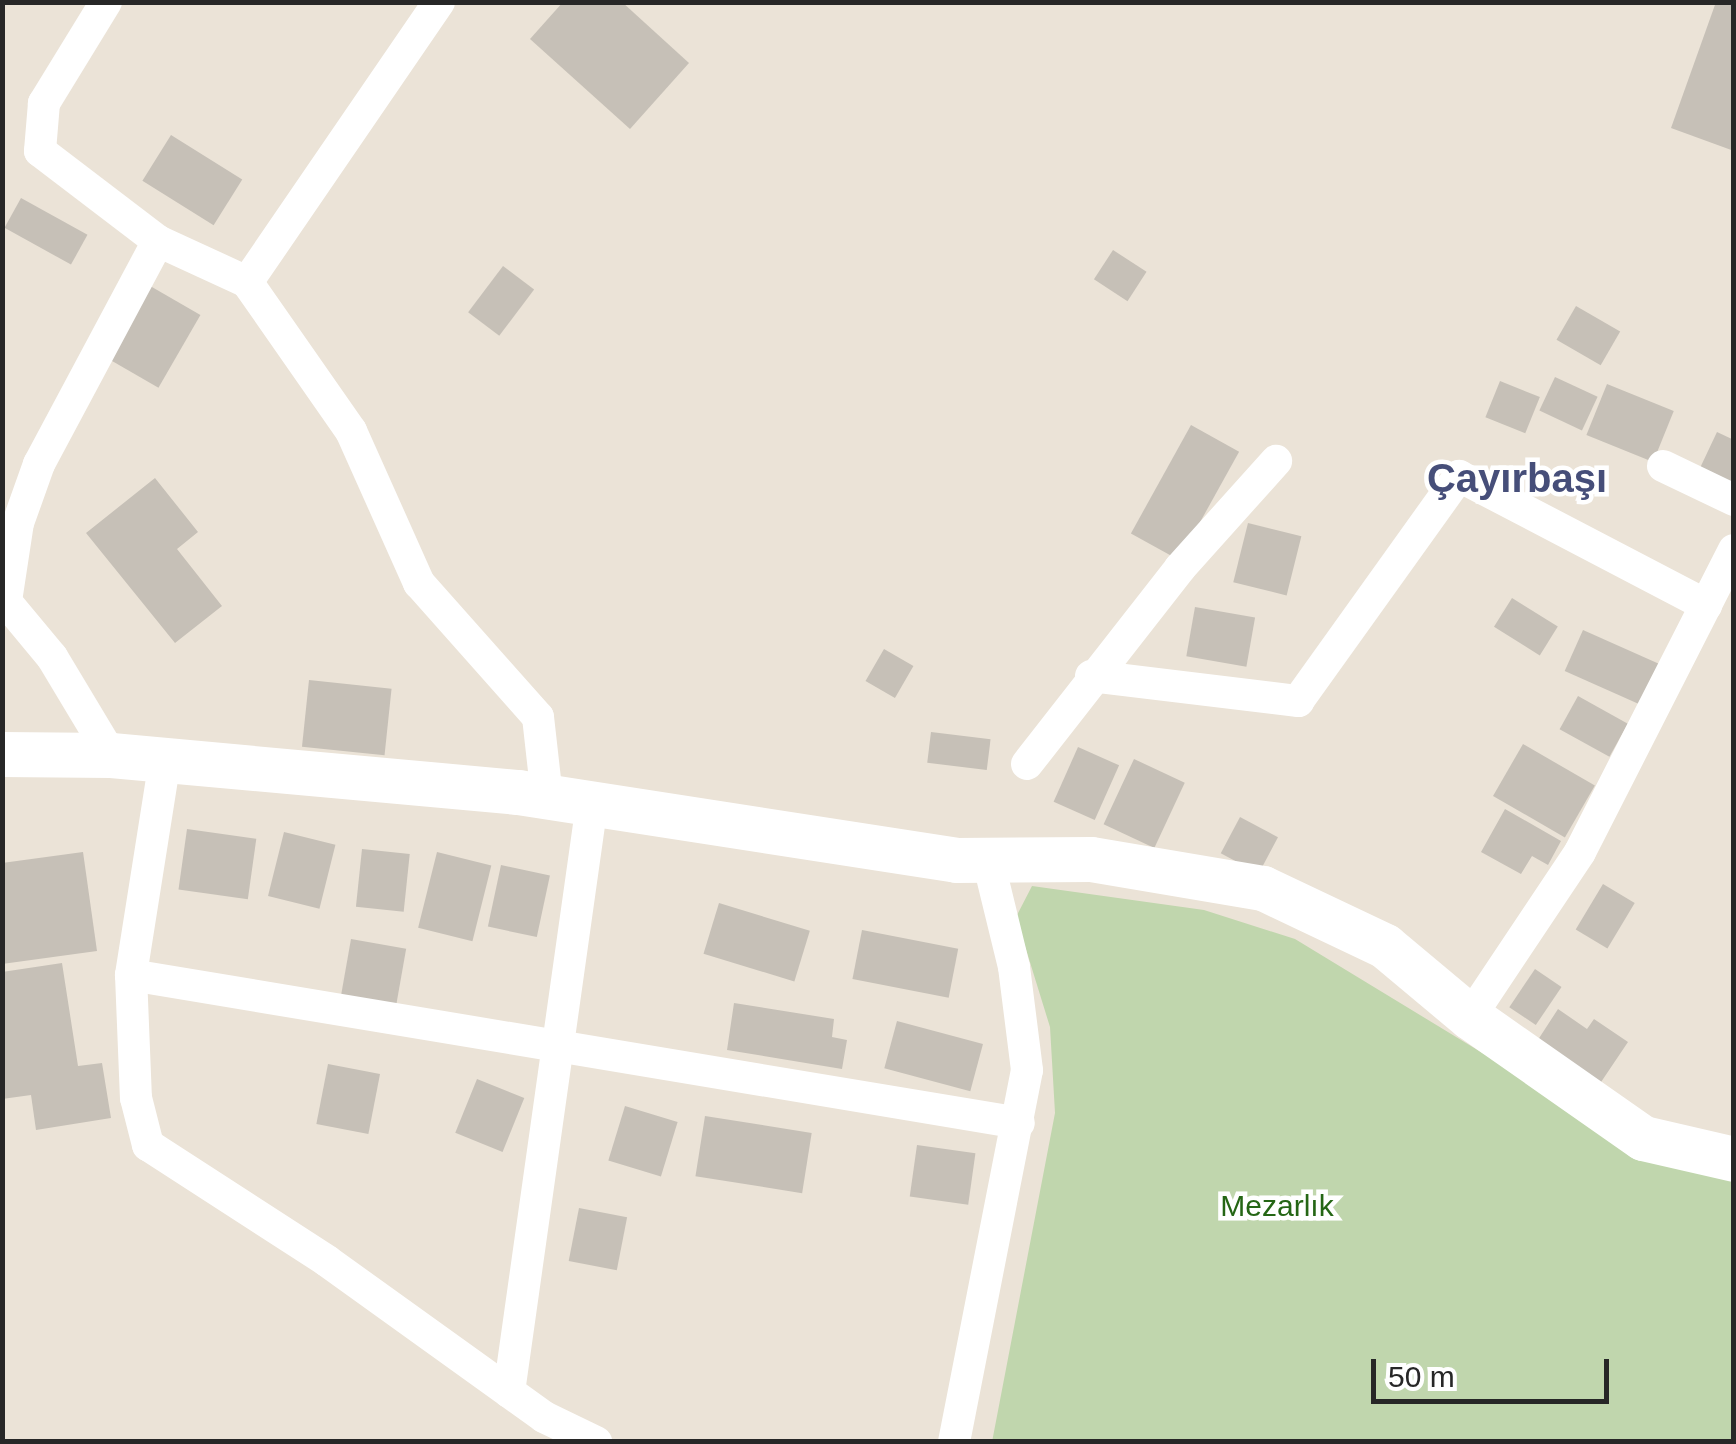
<!DOCTYPE html>
<meta charset="utf-8">
<style>
body{margin:0}
#map{position:relative;width:1736px;height:1444px;overflow:hidden;background:#ebe3d7;font-family:Arial,sans-serif}
div>[style]{position:absolute}
.cemetery>*{inset:0;background:#c0d6ad}
.building>*{inset:0;background:#c6c0b7;transform-origin:0 0}
.street>*{height:32px;margin:-16px;padding:0 16px;transform-origin:16px;border-radius:16px;background:#fff}
.secondary>*{height:45px;margin:-22.5px;padding:0 22.5px;transform-origin:22.5px;border-radius:22.5px;background:#fff}
span{translate:-50% -50%;white-space:nowrap;text-align:center;line-height:1.15;-webkit-text-stroke:9px #fff;paint-order:stroke}
.park-label{font-size:30px;color:#256615}
.district-label{font-size:40px;color:#464e79;font-weight:700}
.frame{position:absolute;inset:0;border:5px solid #272727;pointer-events:none}
.scale{position:absolute;left:1371px;top:1359px;width:238px;height:45px;box-sizing:border-box;border:5px solid #272727;border-top:0;padding-left:12px;font-size:30px;line-height:35px;white-space:nowrap;color:#272727;-webkit-text-stroke:8px #fff;paint-order:stroke}
</style>
<div id="map">
<div class="cemetery">
<i style="clip-path:polygon(1032px 886px,1204px 910px,1295px 939px,1660px 1161px,1733px 1169px,1733px 1441px,992px 1442px,1055px 1113px,1050px 1027px,1016px 917px)"></i>
</div>
<div class="building">
<i style="clip-path:polygon(563px 2px,622px 2px,689px 63px,630px 129px,530px 39px)"></i>
<i style="clip-path:polygon(1716px 2px,1734px 4px,1734px 151px,1671px 128px)"></i>
<i style="left:171px;top:135px;width:84px;height:54px;rotate:32deg"></i>
<i style="left:21px;top:198px;width:76px;height:34px;rotate:29deg"></i>
<i style="left:1113px;top:250px;width:40px;height:35px;rotate:33deg"></i>
<i style="left:503px;top:266px;width:39px;height:58px;rotate:37deg"></i>
<i style="left:145px;top:283px;width:64px;height:84px;rotate:30deg"></i>
<i style="left:1576px;top:306px;width:51px;height:39px;rotate:30deg"></i>
<i style="left:1555px;top:377px;width:47px;height:37px;rotate:25deg"></i>
<i style="left:1500px;top:381px;width:43px;height:39px;rotate:22deg"></i>
<i style="left:1607px;top:384px;width:72px;height:55px;rotate:22deg"></i>
<i style="left:1191px;top:425px;width:55px;height:124px;rotate:29deg"></i>
<i style="clip-path:polygon(1717px 432px,1734px 440px,1734px 484px,1700px 468px)"></i>
<i style="clip-path:polygon(155px 478px,198px 532px,177px 549px,222px 606px,175px 643px,86px 533px)"></i>
<i style="left:1248px;top:523px;width:55px;height:61px;rotate:14deg"></i>
<i style="left:1512px;top:598px;width:54px;height:34px;rotate:32deg"></i>
<i style="left:1195px;top:607px;width:61px;height:50px;rotate:10deg"></i>
<i style="left:1583px;top:630px;width:83px;height:45px;rotate:24deg"></i>
<i style="left:884px;top:649px;width:34px;height:37px;rotate:30deg"></i>
<i style="left:309px;top:680px;width:83px;height:67px;rotate:6deg"></i>
<i style="left:1578px;top:696px;width:57px;height:38px;rotate:29deg"></i>
<i style="left:931px;top:732px;width:60px;height:31px;rotate:7deg"></i>
<i style="left:1523px;top:744px;width:83px;height:60px;rotate:30deg"></i>
<i style="left:1078px;top:747px;width:45px;height:60px;rotate:24deg"></i>
<i style="left:1134px;top:759px;width:56px;height:72px;rotate:25deg"></i>
<i style="clip-path:polygon(1505px 809px,1561px 841px,1548px 865px,1532px 856px,1521px 874px,1481px 852px)"></i>
<i style="left:1240px;top:817px;width:43px;height:41px;rotate:28deg"></i>
<i style="left:187px;top:829px;width:70px;height:61px;rotate:8deg"></i>
<i style="left:284px;top:832px;width:53px;height:66px;rotate:14deg"></i>
<i style="left:362px;top:849px;width:48px;height:58px;rotate:6deg"></i>
<i style="clip-path:polygon(83px 852px,97px 951px,2px 964px,2px 863px)"></i>
<i style="left:437px;top:852px;width:56px;height:78px;rotate:14deg"></i>
<i style="left:501px;top:865px;width:50px;height:63px;rotate:12deg"></i>
<i style="left:1603px;top:884px;width:37px;height:53px;rotate:31deg"></i>
<i style="left:719px;top:903px;width:95px;height:53px;rotate:17deg"></i>
<i style="left:862px;top:930px;width:98px;height:50px;rotate:11deg"></i>
<i style="left:351px;top:939px;width:56px;height:61px;rotate:10deg"></i>
<i style="clip-path:polygon(62px 963px,78px 1066px,102px 1063px,111px 1118px,36px 1130px,31px 1095px,2px 1099px,2px 972px)"></i>
<i style="left:1535px;top:969px;width:32px;height:46px;rotate:34deg"></i>
<i style="clip-path:polygon(734px 1003px,834px 1019px,832px 1037px,847px 1040px,842px 1069px,727px 1050px)"></i>
<i style="clip-path:polygon(1558px 1009px,1587px 1029px,1594px 1019px,1628px 1042px,1595px 1091px,1532px 1049px)"></i>
<i style="left:897px;top:1021px;width:89px;height:49px;rotate:15deg"></i>
<i style="left:328px;top:1064px;width:53px;height:61px;rotate:11deg"></i>
<i style="left:477px;top:1079px;width:51px;height:58px;rotate:22deg"></i>
<i style="left:625px;top:1106px;width:55px;height:57px;rotate:17deg"></i>
<i style="left:705px;top:1116px;width:108px;height:61px;rotate:9deg"></i>
<i style="left:917px;top:1145px;width:59px;height:52px;rotate:8deg"></i>
<i style="left:579px;top:1208px;width:49px;height:54px;rotate:11deg"></i>
</div>
<div class="street">
<i style="left:106px;top:2px;width:119px;rotate:121.5deg"></i>
<i style="left:44px;top:103px;width:48px;rotate:94.8deg"></i>
<i style="left:40px;top:151px;width:148px;rotate:37.3deg"></i>
<i style="left:158px;top:241px;width:98px;rotate:24.7deg"></i>
<i style="left:439px;top:2px;width:340px;rotate:124.4deg"></i>
<i style="left:247px;top:282px;width:182px;rotate:55.1deg"></i>
<i style="left:351px;top:431px;width:167px;rotate:65.9deg"></i>
<i style="left:419px;top:583px;width:179px;rotate:48.4deg"></i>
<i style="left:538px;top:717px;width:81px;rotate:83.6deg"></i>
<i style="left:1663px;top:466px;width:79px;rotate:25.6deg"></i>
<i style="left:2px;top:597px;width:78px;rotate:50.2deg"></i>
<i style="left:52px;top:657px;width:114px;rotate:59deg"></i>
<i style="left:6px;top:601px;width:79px;rotate:-81.3deg"></i>
<i style="left:18px;top:523px;width:63px;rotate:-70.4deg"></i>
<i style="left:39px;top:464px;width:253px;rotate:-61.9deg"></i>
<i style="left:1091px;top:676px;width:209px;rotate:6.9deg"></i>
<i style="left:1298px;top:701px;width:277px;rotate:-54.4deg"></i>
<i style="left:1459px;top:476px;width:279px;rotate:27.6deg"></i>
<i style="left:165px;top:760px;width:218px;rotate:99deg"></i>
<i style="left:131px;top:975px;width:123px;rotate:87.7deg"></i>
<i style="left:136px;top:1098px;width:49px;rotate:75.7deg"></i>
<i style="left:148px;top:1145px;width:213px;rotate:32.9deg"></i>
<i style="left:327px;top:1261px;width:267px;rotate:35.7deg"></i>
<i style="left:544px;top:1417px;width:58px;rotate:25.7deg"></i>
<i style="left:1027px;top:764px;width:249px;rotate:-52deg"></i>
<i style="left:1180px;top:568px;width:144px;rotate:-48.1deg"></i>
<i style="left:131px;top:975px;width:900px;rotate:9.46deg"></i>
<i style="left:1470px;top:1017px;width:198px;rotate:-56.3deg"></i>
<i style="left:1580px;top:852px;width:339px;rotate:-63deg"></i>
<i style="left:509px;top:1392px;width:594px;rotate:-81.97deg"></i>
<i style="left:954px;top:1442px;width:379px;rotate:-78.9deg"></i>
<i style="left:1027px;top:1070px;width:104px;rotate:-97.2deg"></i>
<i style="left:1014px;top:967px;width:110px;rotate:-103.7deg"></i>
</div>
<div class="secondary">
<i style="left:2px;top:754px;width:109px;rotate:0.5deg"></i>
<i style="left:111px;top:755px;width:409px;rotate:5.2deg"></i>
<i style="left:518px;top:792px;width:443px;rotate:8.8deg"></i>
<i style="left:956px;top:860px;width:135px;rotate:-0.4deg"></i>
<i style="left:1091px;top:859px;width:174px;rotate:9.6deg"></i>
<i style="left:1263px;top:888px;width:135px;rotate:25.4deg"></i>
<i style="left:1385px;top:946px;width:111px;rotate:39.9deg"></i>
<i style="left:1470px;top:1017px;width:211px;rotate:35deg"></i>
<i style="left:1643px;top:1138px;width:93px;rotate:13deg"></i>
</div>
<div class="park-label">
<span style="left:1277px;top:1206px">Mezarlık</span>
</div>
<div class="district-label">
<span style="left:1517px;top:478px">Çayırbaşı</span>
</div>
<div class="frame"></div>
<div class="scale">50 m</div>
</div>
